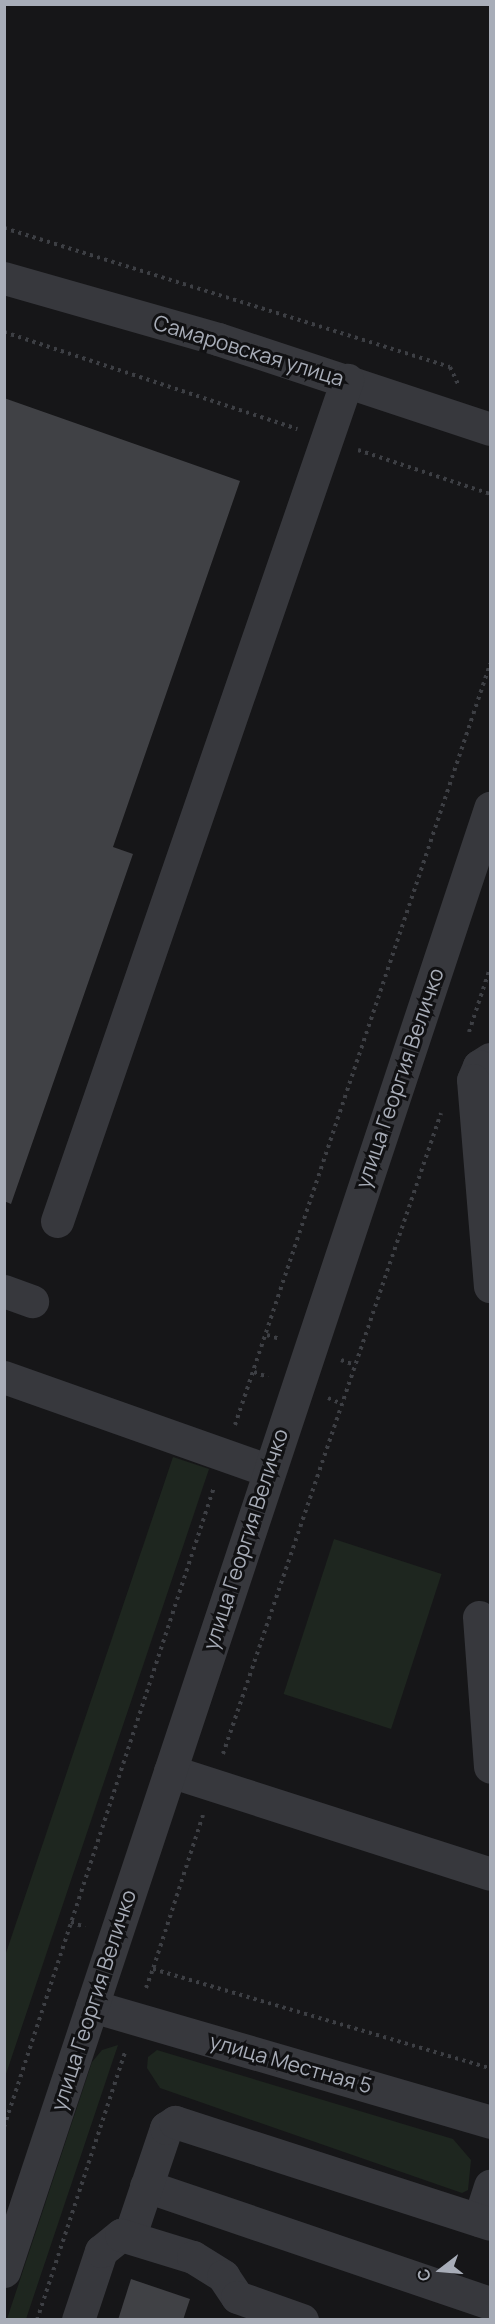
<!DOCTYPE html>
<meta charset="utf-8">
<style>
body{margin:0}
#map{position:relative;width:495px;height:2324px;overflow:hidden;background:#161618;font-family:Manrope,sans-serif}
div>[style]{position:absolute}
.green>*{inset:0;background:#1e261f;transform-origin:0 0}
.building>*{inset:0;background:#404145}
.path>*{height:4px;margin-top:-2px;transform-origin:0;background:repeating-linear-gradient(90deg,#3d3f44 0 3px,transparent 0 7.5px)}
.minor>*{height:33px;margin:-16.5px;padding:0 16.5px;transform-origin:16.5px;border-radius:16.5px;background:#37383d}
span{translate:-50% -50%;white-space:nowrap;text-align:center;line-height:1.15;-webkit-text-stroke:6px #111113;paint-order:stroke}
.street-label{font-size:21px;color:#a8adb8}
.frame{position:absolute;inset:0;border:6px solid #a8adb8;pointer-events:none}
.north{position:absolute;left:411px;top:2240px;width:60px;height:60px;-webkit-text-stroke:4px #111113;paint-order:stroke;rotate:254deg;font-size:16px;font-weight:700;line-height:24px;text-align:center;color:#a8adb8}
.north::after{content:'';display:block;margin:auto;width:21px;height:27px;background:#a8adb8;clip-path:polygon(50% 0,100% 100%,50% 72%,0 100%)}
</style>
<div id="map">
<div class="green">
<i style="clip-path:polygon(173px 1457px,209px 1469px,5px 2077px,5px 1956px)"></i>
<i style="left:334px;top:1539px;width:113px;height:163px;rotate:18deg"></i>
<i style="clip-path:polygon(118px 2045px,26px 2319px,7px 2319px,92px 2062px,102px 2050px)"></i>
<i style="clip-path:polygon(157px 2050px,453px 2139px,471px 2160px,468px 2190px,462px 2193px,160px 2088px,147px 2068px,148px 2057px)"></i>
</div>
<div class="building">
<i style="clip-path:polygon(4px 398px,240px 481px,113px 847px,133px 854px,11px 1204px,4px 1201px)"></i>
<i style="clip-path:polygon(131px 2279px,190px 2299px,183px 2320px,118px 2320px)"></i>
</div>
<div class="path">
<i style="left:4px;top:228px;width:467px;rotate:17.3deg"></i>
<i style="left:450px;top:367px;width:19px;rotate:65deg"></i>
<i style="left:4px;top:332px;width:309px;rotate:18.3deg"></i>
<i style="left:358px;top:450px;width:139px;rotate:18.4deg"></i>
<i style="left:469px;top:1032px;width:67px;rotate:-71.8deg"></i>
<i style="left:267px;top:1335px;width:14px;rotate:17deg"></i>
<i style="left:341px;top:1360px;width:15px;rotate:20deg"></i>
<i style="left:254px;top:1372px;width:15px;rotate:20deg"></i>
<i style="left:328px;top:1398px;width:15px;rotate:23deg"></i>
<i style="left:235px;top:1425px;width:803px;rotate:-71.47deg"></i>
<i style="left:223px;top:1754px;width:677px;rotate:-71.22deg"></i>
<i style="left:203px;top:1815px;width:162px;rotate:108deg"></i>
<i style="left:153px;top:1969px;width:351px;rotate:16.4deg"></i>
<i style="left:71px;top:1922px;width:15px;rotate:20deg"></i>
<i style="left:146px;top:1988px;width:20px;rotate:-70deg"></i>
<i style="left:4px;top:2127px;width:674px;rotate:-71.83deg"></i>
<i style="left:37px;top:2320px;width:284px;rotate:-71.8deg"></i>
</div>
<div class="minor">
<i style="left:4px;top:278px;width:223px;rotate:15.9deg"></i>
<i style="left:218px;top:339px;width:287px;rotate:18.3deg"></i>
<i style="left:490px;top:1059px;width:13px;rotate:148deg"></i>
<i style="left:479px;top:1066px;width:15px;rotate:113deg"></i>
<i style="left:473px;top:1080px;width:207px;rotate:85.3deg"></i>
<i style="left:57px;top:1221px;width:890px;rotate:-70.97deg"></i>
<i style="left:4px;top:1291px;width:30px;rotate:20deg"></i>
<i style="left:4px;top:1377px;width:279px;rotate:19.5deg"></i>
<i style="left:479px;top:1617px;width:150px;rotate:85.8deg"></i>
<i style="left:170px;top:1771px;width:336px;rotate:17.8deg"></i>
<i style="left:92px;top:2006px;width:415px;rotate:16.2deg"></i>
<i style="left:146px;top:2186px;width:363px;rotate:18.8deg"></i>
<i style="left:479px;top:2220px;width:36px;rotate:-72deg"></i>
<i style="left:130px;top:2235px;width:113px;rotate:-71.4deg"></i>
<i style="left:166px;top:2128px;width:11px;rotate:-34deg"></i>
<i style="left:175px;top:2122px;width:331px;rotate:17.9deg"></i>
<i style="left:4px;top:2271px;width:1542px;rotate:-71.62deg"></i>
<i style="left:78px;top:2320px;width:73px;rotate:-71.6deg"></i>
<i style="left:101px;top:2251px;width:26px;rotate:-39deg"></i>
<i style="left:121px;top:2235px;width:75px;rotate:17deg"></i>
<i style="left:193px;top:2257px;width:36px;rotate:32deg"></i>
<i style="left:223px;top:2276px;width:25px;rotate:56deg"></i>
<i style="left:237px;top:2297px;width:69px;rotate:19.5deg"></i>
</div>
<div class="street-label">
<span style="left:249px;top:350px;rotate:17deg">Самаровская улица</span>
<span style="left:399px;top:1078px;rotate:-71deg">улица Георгия Величко</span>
<span style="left:245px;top:1539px;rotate:-72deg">улица Георгия Величко</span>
<span style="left:93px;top:2000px;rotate:-72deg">улица Георгия Величко</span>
<span style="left:291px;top:2063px;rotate:16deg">улица Местная 5</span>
</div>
<div class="frame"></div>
<div class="north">С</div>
</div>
